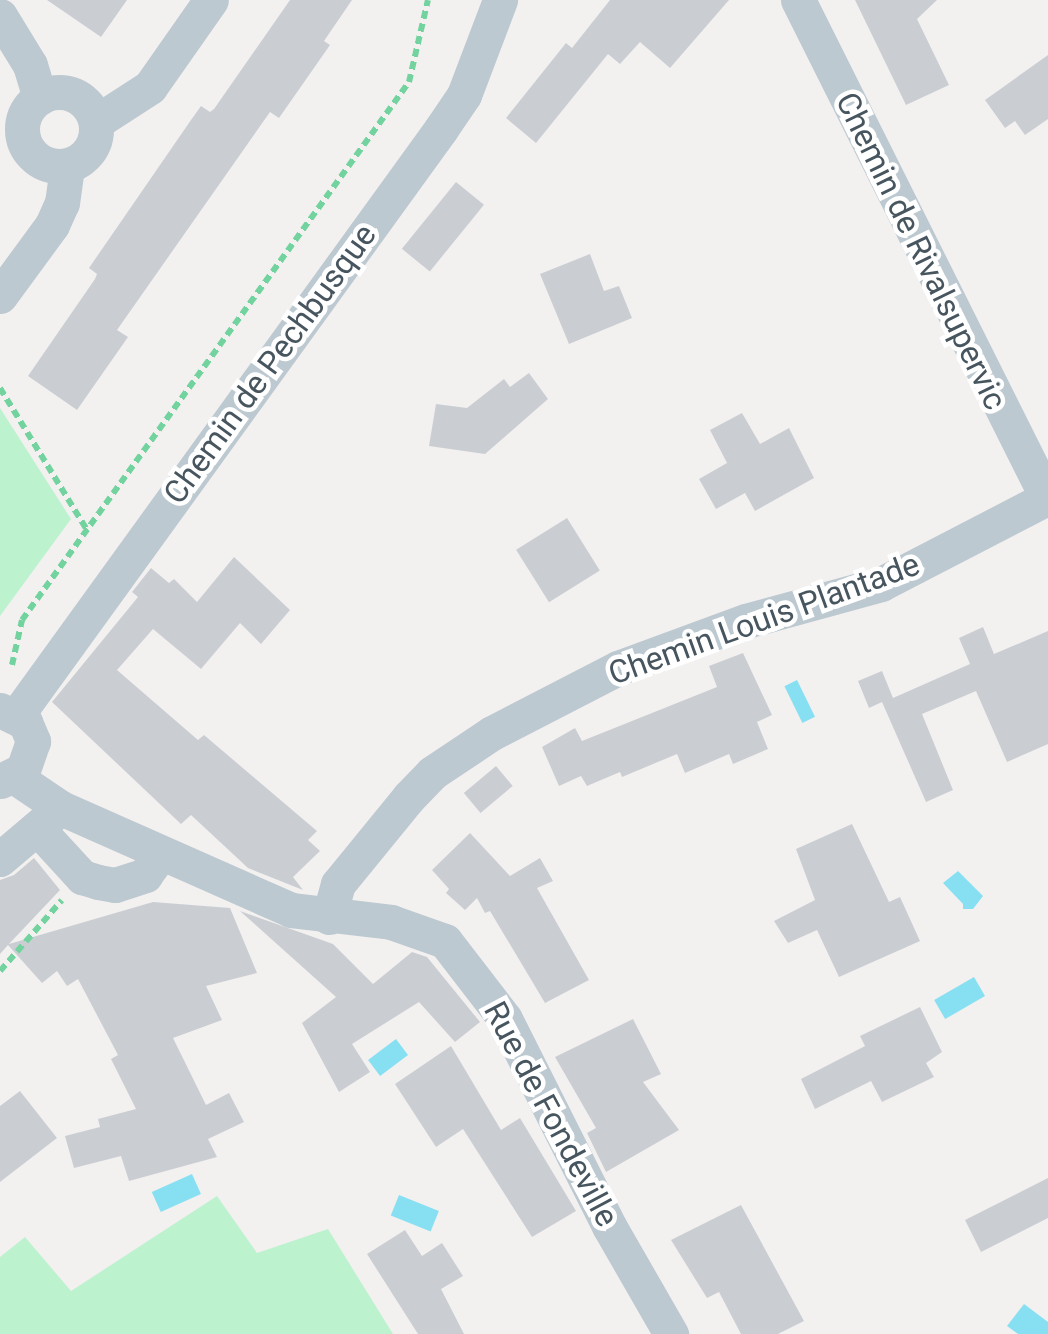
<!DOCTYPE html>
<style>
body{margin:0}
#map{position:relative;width:1048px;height:1334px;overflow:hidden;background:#f3f0f0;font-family:Roboto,sans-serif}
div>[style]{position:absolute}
.green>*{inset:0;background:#bdf2cf}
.water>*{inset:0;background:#87e0f2;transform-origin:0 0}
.building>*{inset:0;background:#caced3;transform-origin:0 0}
.path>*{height:6px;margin-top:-3px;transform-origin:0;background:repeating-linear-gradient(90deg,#72d39f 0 8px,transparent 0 13px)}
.minor>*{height:35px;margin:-17.5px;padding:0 17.5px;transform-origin:17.5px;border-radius:17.5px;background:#bdc9d0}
.minor>.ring{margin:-17.5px;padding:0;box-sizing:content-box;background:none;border:35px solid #bdc9d0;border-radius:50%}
span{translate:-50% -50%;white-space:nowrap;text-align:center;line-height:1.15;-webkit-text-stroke:9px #fff;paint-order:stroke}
.street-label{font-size:32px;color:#47555f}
</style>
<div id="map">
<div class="green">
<i style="clip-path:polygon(0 408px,71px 519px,0 616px)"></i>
<i style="clip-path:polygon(217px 1196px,257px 1253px,328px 1229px,393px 1334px,0 1334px,0 1257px,25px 1237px,71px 1291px)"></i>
</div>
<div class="water">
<i style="left:797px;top:680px;width:41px;height:14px;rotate:64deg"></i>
<i style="clip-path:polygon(958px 871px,983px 896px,973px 909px,963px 909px,963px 904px,943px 883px)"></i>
<i style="left:974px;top:977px;width:22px;height:46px;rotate:60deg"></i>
<i style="left:396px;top:1039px;width:20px;height:35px;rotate:53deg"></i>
<i style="left:192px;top:1174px;width:22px;height:44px;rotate:66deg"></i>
<i style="left:399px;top:1195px;width:43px;height:22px;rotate:22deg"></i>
<i style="clip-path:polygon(1024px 1304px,1048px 1322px,1048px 1334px,1018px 1334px,1007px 1326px)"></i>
</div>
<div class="building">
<i style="clip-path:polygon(47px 0,127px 0,101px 37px)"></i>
<i style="clip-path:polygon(290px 0,352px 0,324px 41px,330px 45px,279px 118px,270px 112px,117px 330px,128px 337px,77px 410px,28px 376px,95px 279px,97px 274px,89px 268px,191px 120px,201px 106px,210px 112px,214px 109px)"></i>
<i style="clip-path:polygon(610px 0,729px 0,670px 68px,640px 42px,620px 64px,608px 54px,536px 143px,506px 118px,566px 43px,572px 48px)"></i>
<i style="clip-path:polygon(855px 0,937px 0,917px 19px,949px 85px,906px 105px)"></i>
<i style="clip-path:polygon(1048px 55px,1048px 119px,1025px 135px,1015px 121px,1005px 128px,985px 100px)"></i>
<i style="left:456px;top:182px;width:36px;height:86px;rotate:39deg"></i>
<i style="clip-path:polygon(590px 254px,604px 291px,619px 286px,632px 318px,569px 344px,540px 274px)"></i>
<i style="clip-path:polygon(529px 373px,548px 399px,485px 454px,429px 446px,436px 404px,467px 408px,504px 379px,510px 387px)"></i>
<i style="clip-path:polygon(742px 413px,760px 444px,789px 428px,814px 478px,755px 511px,745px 493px,716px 509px,699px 479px,727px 463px,710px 430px)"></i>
<i style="left:567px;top:518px;width:62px;height:60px;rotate:58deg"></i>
<i style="clip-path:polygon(234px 557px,290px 610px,261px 644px,240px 623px,201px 669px,153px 629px,117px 670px,198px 740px,204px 735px,317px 831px,308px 840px,320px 851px,293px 877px,303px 890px,248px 868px,191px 815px,181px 824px,52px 702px,138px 597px,132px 592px,151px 568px,169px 583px,174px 579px,197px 602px)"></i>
<i style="clip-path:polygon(983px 627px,994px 654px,1048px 631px,1048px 744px,1007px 762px,976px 691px,922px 714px,953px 790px,926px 802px,882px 702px,869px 708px,858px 681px,882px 671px,893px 698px,970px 664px,959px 638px)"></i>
<i style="clip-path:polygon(743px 653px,772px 715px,757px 722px,768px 749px,733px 764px,729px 754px,685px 773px,677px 754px,622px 777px,620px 772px,587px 786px,581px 776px,559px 786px,542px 747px,575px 728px,582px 741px,717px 687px,709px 666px)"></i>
<i style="left:496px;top:766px;width:26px;height:42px;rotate:50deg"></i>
<i style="clip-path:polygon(852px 824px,889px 902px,900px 897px,920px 941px,839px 977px,817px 930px,788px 943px,774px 921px,815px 900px,796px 849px)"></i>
<i style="clip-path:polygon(470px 833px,510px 876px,540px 858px,553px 881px,537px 888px,589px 980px,545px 1003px,490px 911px,485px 913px,477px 898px,465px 910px,446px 893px,449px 889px,432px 870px)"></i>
<i style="clip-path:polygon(34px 858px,60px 890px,9px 944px,153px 902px,230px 908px,257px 973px,206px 986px,222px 1020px,173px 1038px,206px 1105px,229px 1093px,244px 1122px,208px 1139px,217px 1157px,129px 1181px,121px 1156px,74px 1168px,65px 1136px,100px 1127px,98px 1119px,136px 1109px,111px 1059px,118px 1055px,78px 979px,67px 986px,57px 971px,42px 983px,8px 945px,0 954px,0 880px,14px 875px)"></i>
<i style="clip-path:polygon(240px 911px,333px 944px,373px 984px,412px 952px,427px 957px,480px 1022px,455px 1042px,419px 1002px,352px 1044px,370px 1072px,339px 1092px,302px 1023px,336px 997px)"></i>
<i style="clip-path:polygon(920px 1007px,942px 1052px,926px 1063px,934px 1077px,882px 1102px,871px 1081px,815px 1109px,801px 1079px,865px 1046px,860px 1036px)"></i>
<i style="clip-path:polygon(633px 1019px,661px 1074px,643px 1082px,679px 1130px,606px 1172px,587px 1133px,596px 1128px,555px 1057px)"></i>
<i style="clip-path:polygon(451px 1046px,501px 1130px,520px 1118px,576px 1211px,532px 1237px,463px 1129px,436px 1147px,395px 1084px)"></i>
<i style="clip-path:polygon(20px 1091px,57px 1138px,0 1182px,0 1106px)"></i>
<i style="clip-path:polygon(1048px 1178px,1048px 1218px,981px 1252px,965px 1220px)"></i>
<i style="clip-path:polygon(741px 1205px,804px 1321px,778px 1334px,741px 1334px,719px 1292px,707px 1298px,671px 1240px)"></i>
<i style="clip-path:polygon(405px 1230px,422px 1256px,442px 1243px,463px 1276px,441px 1289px,464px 1334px,418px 1334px,367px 1254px)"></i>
</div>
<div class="path">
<i style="left:0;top:388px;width:167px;rotate:58.5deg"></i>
<i style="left:12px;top:665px;width:46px;rotate:-77.5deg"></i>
<i style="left:22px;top:620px;width:663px;rotate:-54.27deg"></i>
<i style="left:409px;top:82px;width:84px;rotate:-77deg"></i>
<i style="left:0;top:971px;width:94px;rotate:-48.9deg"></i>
</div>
<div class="minor">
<i style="left:798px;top:0;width:559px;rotate:63.43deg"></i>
<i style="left:0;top:16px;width:57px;rotate:58.5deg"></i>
<i style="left:30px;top:65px;width:34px;rotate:73deg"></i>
<i class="ring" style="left:22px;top:92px;width:39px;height:39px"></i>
<i style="left:96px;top:122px;width:64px;rotate:-32.9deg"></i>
<i style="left:150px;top:87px;width:106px;rotate:-55deg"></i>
<i style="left:0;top:296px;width:88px;rotate:-53.8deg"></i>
<i style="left:52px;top:225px;width:24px;rotate:-66deg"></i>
<i style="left:62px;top:203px;width:37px;rotate:-82deg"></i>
<i style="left:0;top:710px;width:28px;rotate:26deg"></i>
<i style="left:25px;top:722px;width:21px;rotate:67deg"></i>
<i style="left:33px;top:741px;width:31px;rotate:109deg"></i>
<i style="left:23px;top:770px;width:25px;rotate:154deg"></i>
<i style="left:17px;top:715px;width:723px;rotate:-54.11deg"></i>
<i style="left:441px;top:129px;width:41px;rotate:-55.9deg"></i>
<i style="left:464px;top:95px;width:102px;rotate:-69.2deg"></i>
<i style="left:15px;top:777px;width:55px;rotate:34deg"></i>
<i style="left:61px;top:808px;width:252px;rotate:23.9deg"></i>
<i style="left:291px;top:910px;width:101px;rotate:6.8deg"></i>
<i style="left:391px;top:922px;width:57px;rotate:19.4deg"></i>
<i style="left:445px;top:941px;width:98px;rotate:52.4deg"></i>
<i style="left:505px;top:1019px;width:232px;rotate:63.3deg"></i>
<i style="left:609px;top:1226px;width:125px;rotate:60.1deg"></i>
<i style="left:37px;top:828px;width:67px;rotate:47.4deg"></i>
<i style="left:82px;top:877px;width:17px;rotate:17deg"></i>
<i style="left:98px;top:882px;width:17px;rotate:10deg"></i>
<i style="left:115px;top:885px;width:32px;rotate:-18deg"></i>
<i style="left:145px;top:875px;width:26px;rotate:-54deg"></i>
<i style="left:0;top:859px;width:70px;rotate:-40.3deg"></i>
<i style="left:329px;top:917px;width:34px;rotate:-75deg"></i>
<i style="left:338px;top:884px;width:112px;rotate:-50.8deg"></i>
<i style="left:409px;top:797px;width:33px;rotate:-46deg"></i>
<i style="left:432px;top:773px;width:72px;rotate:-33.7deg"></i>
<i style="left:492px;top:733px;width:142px;rotate:-27.3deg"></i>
<i style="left:618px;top:668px;width:136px;rotate:-20.2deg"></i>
<i style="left:746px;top:621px;width:140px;rotate:-15.3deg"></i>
<i style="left:881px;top:584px;width:187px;rotate:-27.4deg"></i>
</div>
<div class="street-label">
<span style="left:921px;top:251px;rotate:64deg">Chemin de Rivalsupervic</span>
<span style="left:270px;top:364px;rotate:-54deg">Chemin de Pechbusque</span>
<span style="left:764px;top:619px;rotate:-20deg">Chemin Louis Plantade</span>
<span style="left:551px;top:1114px;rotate:62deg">Rue de Fondeville</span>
</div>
</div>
